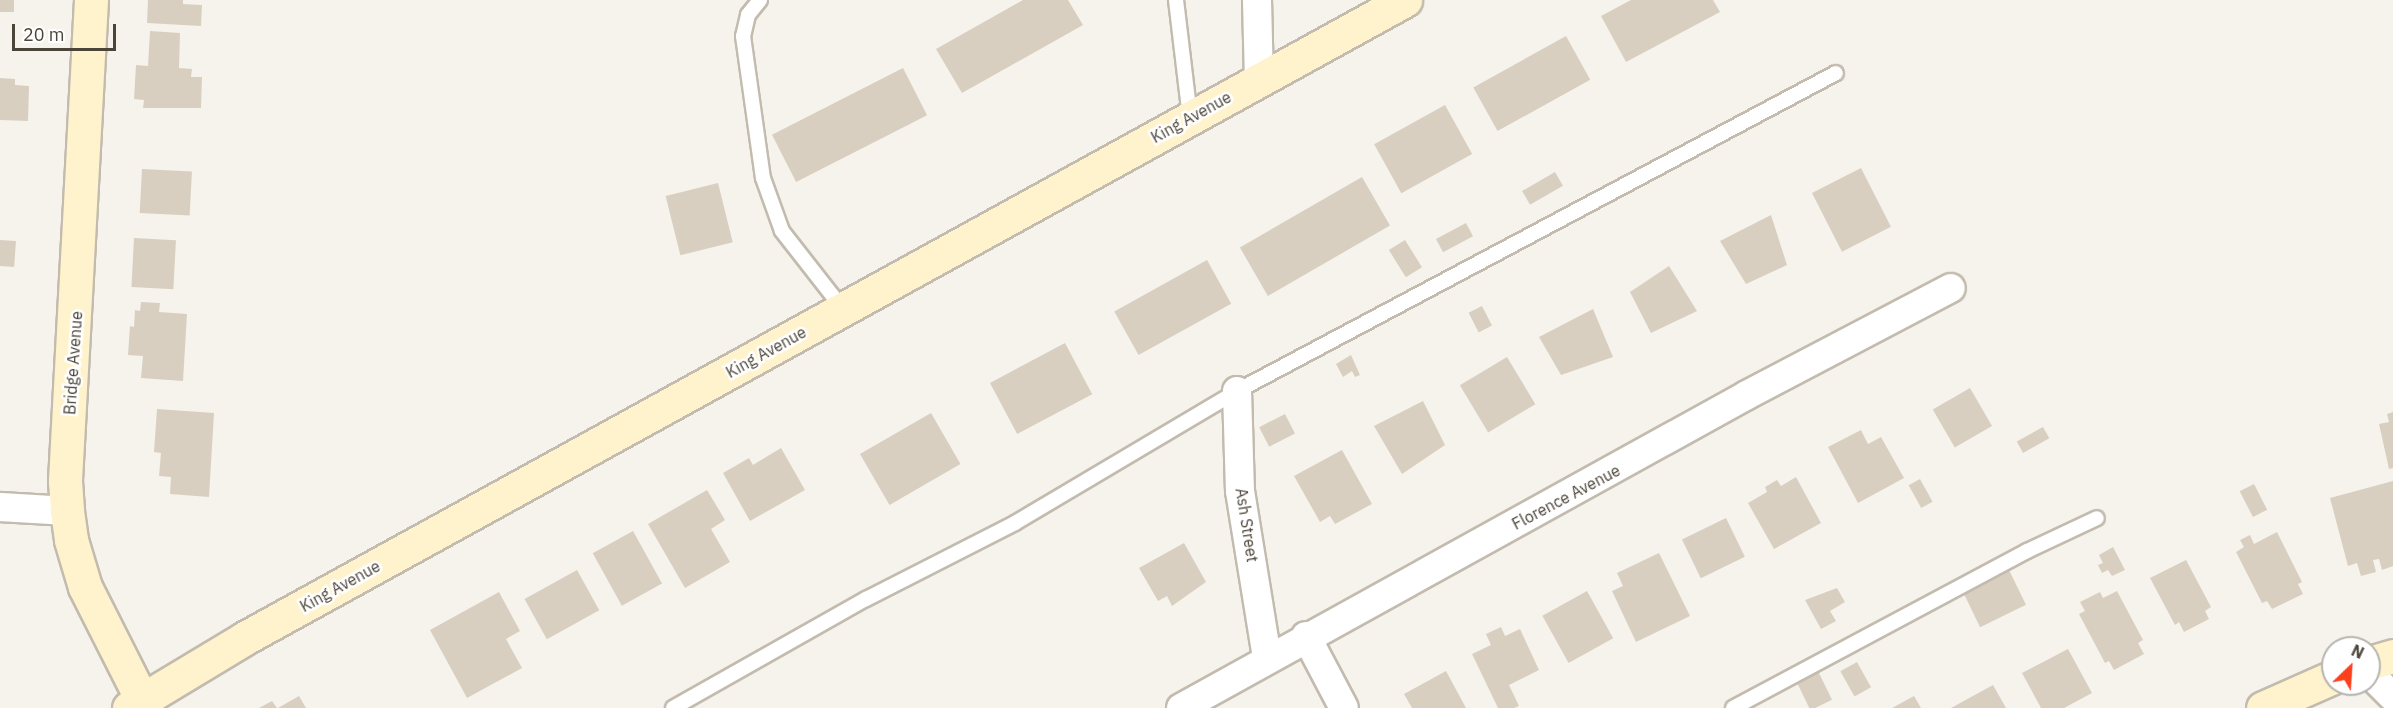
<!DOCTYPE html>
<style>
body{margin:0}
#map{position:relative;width:2393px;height:708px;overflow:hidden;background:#f6f3ec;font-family:"IBM Plex Sans",sans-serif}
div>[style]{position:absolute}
.building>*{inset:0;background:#d8cfc1;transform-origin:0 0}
.roads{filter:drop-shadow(2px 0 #c2bbae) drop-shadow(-2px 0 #c2bbae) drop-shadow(0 2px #c2bbae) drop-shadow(0 -2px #c2bbae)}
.lane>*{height:14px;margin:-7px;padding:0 7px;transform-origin:7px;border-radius:7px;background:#fff}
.street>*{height:28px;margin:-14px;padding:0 14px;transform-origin:14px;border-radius:14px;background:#fff}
.secondary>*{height:33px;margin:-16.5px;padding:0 16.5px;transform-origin:16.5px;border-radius:16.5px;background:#fff3cd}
span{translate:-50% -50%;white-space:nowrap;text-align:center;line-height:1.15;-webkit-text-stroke:5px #fff;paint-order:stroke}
.street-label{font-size:16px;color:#4b4439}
.north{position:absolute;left:2321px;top:636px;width:60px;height:60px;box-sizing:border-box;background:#fff;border:2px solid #b7b4b0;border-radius:50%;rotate:25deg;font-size:16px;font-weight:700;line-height:24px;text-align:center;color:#4b4439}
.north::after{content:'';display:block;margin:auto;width:21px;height:27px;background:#fc3f1d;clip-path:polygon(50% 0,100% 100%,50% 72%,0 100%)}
.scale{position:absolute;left:12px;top:24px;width:104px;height:27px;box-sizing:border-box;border:3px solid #4b4439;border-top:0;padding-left:8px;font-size:18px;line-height:21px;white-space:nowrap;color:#4b4439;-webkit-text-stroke:4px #fff;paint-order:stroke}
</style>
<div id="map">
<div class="building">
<i style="left:0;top:0;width:14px;height:12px"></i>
<i style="clip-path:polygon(148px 0,183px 0,183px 4px,202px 5px,201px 26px,147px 23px)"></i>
<i style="clip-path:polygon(1023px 0,1068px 0,1083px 25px,962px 93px,936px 49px)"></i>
<i style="clip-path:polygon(1631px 0,1713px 0,1720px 12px,1626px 62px,1601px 16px)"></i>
<i style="clip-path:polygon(150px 31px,180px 33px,179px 68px,192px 69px,191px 77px,202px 77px,201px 108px,143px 108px,144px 100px,134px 99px,136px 65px,148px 66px)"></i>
<i style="left:1566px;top:36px;width:50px;height:106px;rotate:61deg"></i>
<i style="left:903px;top:68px;width:53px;height:147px;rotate:63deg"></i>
<i style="clip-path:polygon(0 78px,15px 79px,15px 85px,29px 86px,28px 121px,0 120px)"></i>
<i style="left:1445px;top:105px;width:56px;height:81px;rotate:61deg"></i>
<i style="left:1861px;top:168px;width:66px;height:55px;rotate:63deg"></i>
<i style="left:142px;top:169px;width:50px;height:44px;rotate:3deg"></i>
<i style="left:1555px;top:172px;width:16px;height:38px;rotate:60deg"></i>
<i style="left:1362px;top:177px;width:56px;height:141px;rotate:60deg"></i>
<i style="left:718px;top:183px;width:61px;height:54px;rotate:76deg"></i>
<i style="clip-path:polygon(1771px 215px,1787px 265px,1746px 284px,1720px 241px)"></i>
<i style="left:1466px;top:223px;width:15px;height:34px;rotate:62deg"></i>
<i style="left:134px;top:238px;width:42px;height:49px;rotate:3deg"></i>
<i style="left:0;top:240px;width:16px;height:26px;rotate:4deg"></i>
<i style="left:1405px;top:240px;width:32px;height:19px;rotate:58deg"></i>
<i style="left:1207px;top:260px;width:50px;height:106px;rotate:61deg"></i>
<i style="clip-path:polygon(1669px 266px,1697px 311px,1651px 333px,1630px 292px)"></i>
<i style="clip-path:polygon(141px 302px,160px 303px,159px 312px,187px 314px,183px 381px,141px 378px,143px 356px,128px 355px,130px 326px,134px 327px,135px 310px,140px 311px)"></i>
<i style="left:1482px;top:306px;width:22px;height:15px;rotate:63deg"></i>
<i style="clip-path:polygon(1593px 309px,1613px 357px,1561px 375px,1539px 337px)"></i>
<i style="left:1065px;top:343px;width:58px;height:85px;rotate:62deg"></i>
<i style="clip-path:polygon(1351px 355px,1360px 375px,1355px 377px,1352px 371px,1343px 377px,1336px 364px)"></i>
<i style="left:1507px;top:357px;width:55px;height:55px;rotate:59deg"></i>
<i style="left:1970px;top:388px;width:44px;height:43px;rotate:60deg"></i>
<i style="clip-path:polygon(1423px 401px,1445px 445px,1402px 474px,1374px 426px)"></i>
<i style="clip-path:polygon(157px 409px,214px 413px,209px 497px,170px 494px,171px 477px,159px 476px,161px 453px,154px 452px)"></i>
<i style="clip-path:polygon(2393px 412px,2393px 468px,2389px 469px,2379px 424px,2389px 422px,2387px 414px)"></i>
<i style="left:931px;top:413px;width:59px;height:82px;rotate:60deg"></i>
<i style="left:1285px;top:414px;width:22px;height:29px;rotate:63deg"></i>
<i style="left:2043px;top:427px;width:13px;height:30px;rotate:61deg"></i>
<i style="clip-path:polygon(1861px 430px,1868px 444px,1881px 437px,1904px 478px,1858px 503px,1828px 447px)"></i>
<i style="clip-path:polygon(781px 448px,805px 490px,750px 521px,723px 473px,749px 458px,753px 465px)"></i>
<i style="clip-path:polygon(1342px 450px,1372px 504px,1335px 524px,1330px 516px,1320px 522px,1294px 476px)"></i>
<i style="clip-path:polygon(1796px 477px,1821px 523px,1774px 549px,1748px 503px,1767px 492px,1765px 487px,1777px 480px,1781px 486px)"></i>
<i style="left:1920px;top:479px;width:26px;height:13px;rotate:61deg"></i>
<i style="clip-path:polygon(2393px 481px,2393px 566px,2382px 570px,2379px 559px,2373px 560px,2376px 572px,2361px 576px,2357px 563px,2348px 566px,2330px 498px)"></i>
<i style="left:2254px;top:484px;width:29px;height:16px;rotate:63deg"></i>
<i style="clip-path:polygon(707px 490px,725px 520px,711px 529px,730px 562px,685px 588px,648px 524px)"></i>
<i style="left:1726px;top:518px;width:43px;height:49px;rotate:64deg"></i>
<i style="left:633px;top:531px;width:60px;height:46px;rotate:61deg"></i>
<i style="clip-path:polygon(2277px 532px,2302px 582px,2298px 584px,2303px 594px,2272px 609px,2267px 601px,2262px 603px,2236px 552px,2244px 547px,2240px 540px,2250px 535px,2254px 544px)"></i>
<i style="clip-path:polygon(1184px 543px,1206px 582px,1172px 606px,1167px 596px,1158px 601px,1139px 568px)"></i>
<i style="clip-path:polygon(2113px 547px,2125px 570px,2112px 576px,2108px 570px,2102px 573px,2098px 565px,2103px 563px,2099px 555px)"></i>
<i style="clip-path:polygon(1659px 553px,1690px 616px,1636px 642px,1612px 591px,1623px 586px,1617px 573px)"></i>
<i style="clip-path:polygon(2186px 560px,2211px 607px,2205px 611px,2209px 619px,2184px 632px,2179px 622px,2175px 625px,2150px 578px)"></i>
<i style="left:2008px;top:568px;width:41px;height:51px;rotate:64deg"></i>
<i style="left:577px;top:570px;width:46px;height:60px;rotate:61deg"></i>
<i style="clip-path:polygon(1837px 588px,1845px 602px,1830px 611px,1836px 621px,1821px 629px,1805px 600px)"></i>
<i style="left:1587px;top:591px;width:54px;height:51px;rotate:61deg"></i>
<i style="clip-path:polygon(2117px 591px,2143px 640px,2138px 643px,2144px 654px,2114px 670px,2109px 661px,2105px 663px,2079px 614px,2085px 611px,2080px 602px,2100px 592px,2103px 598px)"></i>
<i style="clip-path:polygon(499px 592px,520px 631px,506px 639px,522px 668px,467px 698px,430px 630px)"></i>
<i style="clip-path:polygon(1501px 627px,1505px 636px,1520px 629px,1539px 670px,1509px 685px,1519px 706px,1514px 708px,1498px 708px,1472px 654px,1491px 645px,1486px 634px)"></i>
<i style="clip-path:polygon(2068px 649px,2092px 693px,2064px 708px,2041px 708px,2022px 673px)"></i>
<i style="left:1857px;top:662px;width:29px;height:19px;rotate:61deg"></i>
<i style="clip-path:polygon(1446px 671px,1466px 708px,1412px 708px,1404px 694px)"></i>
<i style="left:1818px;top:671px;width:32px;height:24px;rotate:64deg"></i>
<i style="clip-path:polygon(1993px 685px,2006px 708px,1951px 708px)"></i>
<i style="clip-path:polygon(299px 696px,306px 708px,278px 708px)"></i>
<i style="clip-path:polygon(1914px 696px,1921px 708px,1892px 708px)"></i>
<i style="clip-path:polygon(272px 701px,277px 708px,259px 708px)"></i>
</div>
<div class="roads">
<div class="lane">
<i style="left:760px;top:0;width:19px;rotate:129deg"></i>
<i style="left:748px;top:15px;width:22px;rotate:103deg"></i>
<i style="left:743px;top:36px;width:143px;rotate:82deg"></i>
<i style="left:763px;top:178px;width:56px;rotate:70.3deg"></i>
<i style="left:782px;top:231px;width:99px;rotate:52deg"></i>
<i style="left:1176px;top:0;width:118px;rotate:83.2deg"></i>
<i style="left:673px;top:708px;width:222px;rotate:-29.5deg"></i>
<i style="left:866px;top:599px;width:167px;rotate:-27deg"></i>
<i style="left:1015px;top:523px;width:258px;rotate:-30.7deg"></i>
<i style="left:1237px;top:391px;width:678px;rotate:-27.96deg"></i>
<i style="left:1733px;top:708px;width:333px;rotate:-28.1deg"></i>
<i style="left:2027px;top:551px;width:77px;rotate:-25.2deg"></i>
</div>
<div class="street">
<i style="left:1257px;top:0;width:81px;rotate:88.6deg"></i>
<i style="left:1237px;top:391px;width:100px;rotate:88.3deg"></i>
<i style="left:1240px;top:491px;width:168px;rotate:80.8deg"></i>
<i style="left:0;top:507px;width:67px;rotate:3.4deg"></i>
<i style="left:1306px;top:636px;width:81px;rotate:62.2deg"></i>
<i style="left:2369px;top:673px;width:34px;rotate:45deg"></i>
<i style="left:1181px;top:708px;width:647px;rotate:-28.94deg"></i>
<i style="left:1747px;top:395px;width:230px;rotate:-27.7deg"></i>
</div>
<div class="secondary">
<i style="left:91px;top:0;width:482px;rotate:93.1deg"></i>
<i style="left:65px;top:481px;width:30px;rotate:86deg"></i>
<i style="left:67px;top:511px;width:29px;rotate:82deg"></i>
<i style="left:71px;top:540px;width:49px;rotate:73.4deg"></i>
<i style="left:85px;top:587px;width:136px;rotate:63.2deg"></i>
<i style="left:2369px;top:663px;width:25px;rotate:-16deg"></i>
<i style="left:129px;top:708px;width:135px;rotate:-31.1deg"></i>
<i style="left:245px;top:638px;width:1324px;rotate:-28.81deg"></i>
<i style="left:2263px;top:708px;width:77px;rotate:-23.9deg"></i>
</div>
</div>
<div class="street-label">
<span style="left:1191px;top:117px;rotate:-29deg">King Avenue</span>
<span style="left:766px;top:352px;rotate:-29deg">King Avenue</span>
<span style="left:73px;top:363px;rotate:-86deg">Bridge Avenue</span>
<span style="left:1566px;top:497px;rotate:-28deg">Florence Avenue</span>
<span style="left:1247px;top:525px;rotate:81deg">Ash Street</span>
<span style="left:340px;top:586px;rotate:-29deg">King Avenue</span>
</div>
<div class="north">N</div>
<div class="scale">20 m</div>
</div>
